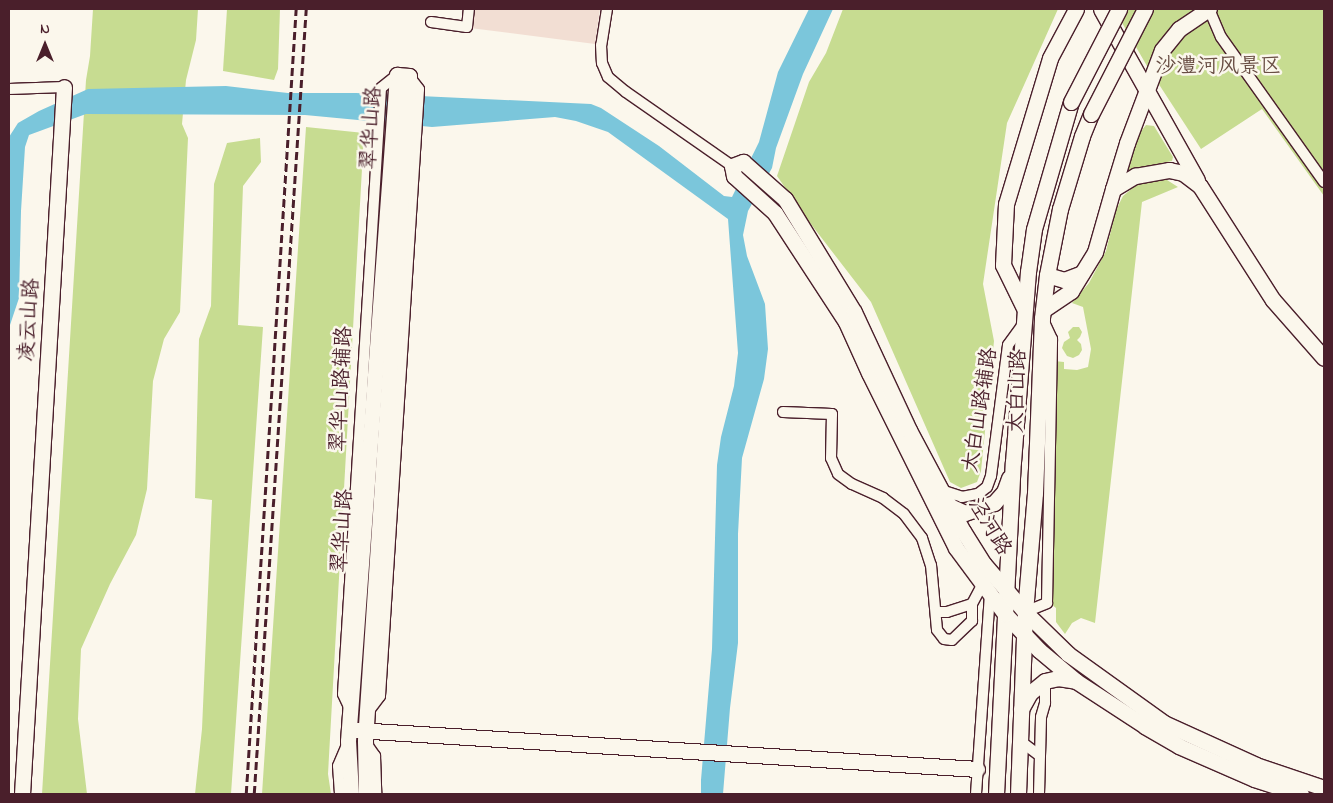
<!DOCTYPE html>
<meta charset="utf-8">
<style>
body{margin:0}
#map{position:relative;width:1333px;height:803px;overflow:hidden;background:#fbf7ec;font-family:"Indie Flower","LXGW WenKai TC",sans-serif}
div>[style]{position:absolute}
.built>*{inset:0;background:#f2ded3}
.green>*{inset:0;background:#c7dc91}
.water>*{inset:0;background:#7bc6db}
.roads{filter:drop-shadow(1px 0 #4a1f2b) drop-shadow(-1px 0 #4a1f2b) drop-shadow(0 1px #4a1f2b) drop-shadow(0 -1px #4a1f2b)}
.street>*{height:10px;margin:-5px;padding:0 5px;transform-origin:5px;border-radius:5px;background:#fbf7ec}
.secondary>*{height:15px;margin:-7.5px;padding:0 7.5px;transform-origin:7.5px;border-radius:7.5px;background:#fbf7ec}
.rail>*{height:2.5px;margin-top:-1.25px;transform-origin:0;background:repeating-linear-gradient(90deg,#4a1f2b 0 8px,transparent 0 12px)}
.bridges{filter:drop-shadow(1px 0 #4a1f2b) drop-shadow(-1px 0 #4a1f2b) drop-shadow(0 1px #4a1f2b) drop-shadow(0 -1px #4a1f2b)}
.secondary-bridge>*{height:15px;margin:-7.5px;padding:0 7.5px;transform-origin:7.5px;border-radius:7.5px;background:#fbf7ec}
span{translate:-50% -50%;white-space:nowrap;text-align:center;line-height:1.15;-webkit-text-stroke:5px #fbf7ec;paint-order:stroke}
.park-label{font-size:21px;color:#694e44}
.street-label{font-size:21px;color:#4a1f2b}
.frame{position:absolute;inset:0;border:10px solid #4a1f2b;pointer-events:none}
.north{position:absolute;left:20px;top:20px;width:50px;height:50px;-webkit-text-stroke:4px #fbf7ec;paint-order:stroke;rotate:0deg;font-size:14px;font-weight:700;line-height:20px;text-align:center;color:#4a1f2b}
.north::after{content:'';display:block;margin:auto;width:18px;height:22px;background:#4a1f2b;clip-path:polygon(50% 0,100% 100%,50% 72%,0 100%)}
</style>
<div id="map">
<div class="built">
<i style="clip-path:polygon(473px 9px,600px 9px,595px 44px,470px 28px)"></i>
</div>
<div class="green">
<i style="clip-path:polygon(93px 9px,198px 9px,196px 40px,186px 80px,182px 124px,188px 138px,180px 312px,164px 339px,153px 381px,147px 489px,136px 535px,110px 584px,81px 649px,78px 719px,87px 794px,42px 794px,86px 80px,90px 56px)"></i>
<i style="clip-path:polygon(227px 9px,280px 9px,278px 69px,274px 80px,223px 71px)"></i>
<i style="clip-path:polygon(843px 9px,1058px 9px,1007px 123px,983px 284px,994px 341px,981px 471px,977px 482px,961px 488px,950px 482px,871px 302px,807px 219px,777px 176px,809px 82px,826px 53px)"></i>
<i style="clip-path:polygon(1114px 9px,1324px 9px,1324px 196px,1262px 109px,1201px 149px,1147px 66px)"></i>
<i style="clip-path:polygon(1146px 125px,1154px 126px,1173px 157px,1172px 161px,1128px 170px,1126px 165px,1137px 136px)"></i>
<i style="clip-path:polygon(306px 127px,364px 133px,328px 774px,331px 794px,262px 794px)"></i>
<i style="clip-path:polygon(260px 138px,261px 162px,243px 186px,238px 325px,263px 327px,231px 794px,195px 794px,202px 729px,212px 500px,195px 498px,199px 339px,211px 306px,214px 184px,227px 143px)"></i>
<i style="clip-path:polygon(1155px 179px,1167px 180px,1178px 187px,1142px 202px,1095px 623px,1081px 618px,1072px 623px,1065px 634px,1056px 622px,1056px 608px,1050px 603px,1054px 361px,1064px 362px,1064px 369px,1077px 370px,1088px 367px,1091px 349px,1083px 307px,1072px 303px,1089px 283px,1106px 251px,1116px 210px,1123px 196px,1135px 186px)"></i>
<i style="clip-path:polygon(1073px 327px,1079px 327px,1082px 332px,1080px 337px,1077px 340px,1081px 344px,1082px 350px,1079px 355px,1073px 358px,1067px 356px,1062px 348px,1064px 342px,1070px 338px,1068px 332px)"></i>
</div>
<div class="water">
<i style="clip-path:polygon(809px 9px,833px 9px,803px 74px,776px 148px,772px 168px,748px 211px,743px 235px,747px 256px,765px 304px,768px 349px,764px 379px,742px 458px,738px 534px,738px 643px,730px 708px,723px 794px,701px 794px,701px 780px,712px 649px,717px 465px,721px 437px,734px 386px,738px 353px,728px 219px,608px 132px,576px 121px,555px 117px,432px 127px,305px 115px,86px 114px,29px 135px,25px 147px,21px 211px,19px 298px,9px 328px,9px 137px,18px 123px,39px 111px,88px 89px,226px 86px,288px 93px,356px 93px,591px 104px,601px 108px,659px 146px,724px 196px,732px 197px,759px 142px,778px 72px)"></i>
</div>
<div class="roads">
<div class="street">
<i style="left:607px;top:9px;width:36px;rotate:99deg"></i>
<i style="left:601px;top:45px;width:18px;rotate:87deg"></i>
<i style="left:602px;top:63px;width:15px;rotate:67deg"></i>
<i style="left:608px;top:77px;width:23px;rotate:40deg"></i>
<i style="left:626px;top:92px;width:129px;rotate:34.9deg"></i>
<i style="left:1209px;top:9px;width:30px;rotate:67deg"></i>
<i style="left:1221px;top:37px;width:178px;rotate:54.6deg"></i>
<i style="left:431px;top:22px;width:36px;rotate:8deg"></i>
<i style="left:467px;top:27px;width:18px;rotate:-84deg"></i>
<i style="left:9px;top:89px;width:55px;rotate:-2.1deg"></i>
<i style="left:783px;top:412px;width:49px;rotate:2.3deg"></i>
<i style="left:832px;top:414px;width:44px;rotate:91.3deg"></i>
<i style="left:831px;top:458px;width:17px;rotate:66deg"></i>
<i style="left:838px;top:474px;width:17px;rotate:36deg"></i>
<i style="left:852px;top:484px;width:34px;rotate:24deg"></i>
<i style="left:883px;top:498px;width:26px;rotate:37deg"></i>
<i style="left:904px;top:514px;width:30px;rotate:53deg"></i>
<i style="left:922px;top:538px;width:28px;rotate:72deg"></i>
<i style="left:931px;top:565px;width:65px;rotate:84.7deg"></i>
<i style="left:937px;top:630px;width:11px;rotate:52deg"></i>
<i style="left:944px;top:639px;width:8px;rotate:7deg"></i>
<i style="left:952px;top:640px;width:28px;rotate:-44deg"></i>
<i style="left:972px;top:621px;width:17px;rotate:-90deg"></i>
<i style="left:972px;top:604px;width:24px;rotate:-62deg"></i>
<i style="left:941px;top:490px;width:22px;rotate:18deg"></i>
<i style="left:962px;top:497px;width:16px;rotate:-11deg"></i>
<i style="left:978px;top:494px;width:11px;rotate:-38deg"></i>
<i style="left:987px;top:487px;width:12px;rotate:-70deg"></i>
<i style="left:991px;top:476px;width:132px;rotate:-82.6deg"></i>
<i style="left:1008px;top:345px;width:26px;rotate:-54deg"></i>
<i style="left:937px;top:612px;width:10px"></i>
<i style="left:947px;top:612px;width:26px;rotate:-18deg"></i>
<i style="left:1025px;top:612px;width:24px;rotate:-22deg"></i>
<i style="left:1047px;top:603px;width:264px;rotate:-88.9deg"></i>
<i style="left:1052px;top:339px;width:19px;rotate:-115deg"></i>
<i style="left:349px;top:707px;width:14px;rotate:-115deg"></i>
<i style="left:343px;top:694px;width:607px;rotate:-86.41deg"></i>
<i style="left:381px;top:88px;width:21px;rotate:-39deg"></i>
<i style="left:368px;top:712px;width:20px;rotate:-53deg"></i>
<i style="left:380px;top:696px;width:608px;rotate:-86.32deg"></i>
<i style="left:419px;top:89px;width:16px;rotate:-128deg"></i>
<i style="left:1019px;top:740px;width:26px;rotate:37deg"></i>
<i style="left:366px;top:743px;width:16px;rotate:55deg"></i>
<i style="left:375px;top:756px;width:38px;rotate:88deg"></i>
<i style="left:340px;top:794px;width:28px;rotate:-94deg"></i>
<i style="left:338px;top:766px;width:21px;rotate:-67deg"></i>
<i style="left:976px;top:794px;width:201px;rotate:-86deg"></i>
<i style="left:1039px;top:794px;width:77px;rotate:-88.5deg"></i>
<i style="left:1041px;top:717px;width:15px;rotate:-74deg"></i>
<i style="left:1045px;top:703px;width:22px;rotate:-90deg"></i>
</div>
<div class="secondary">
<i style="left:1101px;top:9px;width:196px;rotate:60.7deg"></i>
<i style="left:1113px;top:189px;width:48px;rotate:-73.1deg"></i>
<i style="left:1127px;top:143px;width:99px;rotate:-69.4deg"></i>
<i style="left:1162px;top:50px;width:27px;rotate:-51deg"></i>
<i style="left:1179px;top:29px;width:36px;rotate:-34deg"></i>
<i style="left:1047px;top:275px;width:18px;rotate:16deg"></i>
<i style="left:1064px;top:280px;width:19px;rotate:-21deg"></i>
<i style="left:1024px;top:308px;width:48px;rotate:-116deg"></i>
<i style="left:1003px;top:265px;width:61px;rotate:-87.2deg"></i>
<i style="left:1006px;top:204px;width:152px;rotate:-73.2deg"></i>
<i style="left:1050px;top:58px;width:55px;rotate:-62deg"></i>
<i style="left:1043px;top:310px;width:34px;rotate:-34deg"></i>
<i style="left:1071px;top:291px;width:46px;rotate:-58.4deg"></i>
<i style="left:1095px;top:252px;width:66px;rotate:-74.1deg"></i>
<i style="left:1113px;top:189px;width:26px;rotate:-31deg"></i>
<i style="left:1135px;top:176px;width:35px;rotate:-10deg"></i>
<i style="left:1169px;top:170px;width:14px;rotate:12deg"></i>
<i style="left:1183px;top:173px;width:21px;rotate:37deg"></i>
<i style="left:1200px;top:186px;width:135px;rotate:57.4deg"></i>
<i style="left:1273px;top:300px;width:77px;rotate:48.7deg"></i>
<i style="left:952px;top:507px;width:14px;rotate:25deg"></i>
<i style="left:965px;top:513px;width:31px;rotate:-19deg"></i>
<i style="left:994px;top:503px;width:15px;rotate:-48deg"></i>
<i style="left:1004px;top:492px;width:15px;rotate:-70deg"></i>
<i style="left:1021px;top:709px;width:18px;rotate:-61deg"></i>
<i style="left:1030px;top:693px;width:19px;rotate:-39deg"></i>
<i style="left:1045px;top:681px;width:13px;rotate:-13deg"></i>
<i style="left:1058px;top:678px;width:18px;rotate:9deg"></i>
<i style="left:356px;top:730px;width:622px;rotate:3.59deg"></i>
<i style="left:22px;top:794px;width:708px;rotate:-86.6deg"></i>
<i style="left:351px;top:794px;width:53px;rotate:-93.2deg"></i>
<i style="left:348px;top:741px;width:668px;rotate:-85.79deg"></i>
<i style="left:397px;top:75px;width:12px;rotate:5deg"></i>
<i style="left:409px;top:76px;width:666px;rotate:93.79deg"></i>
<i style="left:365px;top:741px;width:53px;rotate:88.9deg"></i>
<i style="left:996px;top:794px;width:332px;rotate:-87.1deg"></i>
<i style="left:1013px;top:462px;width:191px;rotate:-85.5deg"></i>
<i style="left:1028px;top:272px;width:43px;rotate:-82.1deg"></i>
<i style="left:1034px;top:229px;width:132px;rotate:-73.8deg"></i>
<i style="left:1018px;top:794px;width:182px;rotate:-87.8deg"></i>
<i style="left:1025px;top:612px;width:119px;rotate:-85.2deg"></i>
<i style="left:1035px;top:493px;width:175px;rotate:-87.7deg"></i>
<i style="left:1042px;top:318px;width:43px;rotate:-83.4deg"></i>
<i style="left:1047px;top:275px;width:67px;rotate:-78.9deg"></i>
<i style="left:1060px;top:209px;width:76px;rotate:-73.2deg"></i>
<i style="left:1082px;top:136px;width:24px;rotate:-68deg"></i>
<i style="left:1301px;top:794px;width:49px;rotate:-162.3deg"></i>
<i style="left:1254px;top:779px;width:82px;rotate:-156.3deg"></i>
<i style="left:1179px;top:746px;width:39px;rotate:-150deg"></i>
<i style="left:1145px;top:726px;width:82px;rotate:-146.9deg"></i>
<i style="left:1076px;top:681px;width:48px;rotate:-140deg"></i>
<i style="left:1039px;top:650px;width:50px;rotate:-133.4deg"></i>
<i style="left:1005px;top:614px;width:82px;rotate:-126.6deg"></i>
<i style="left:956px;top:548px;width:195px;rotate:-116.4deg"></i>
<i style="left:869px;top:373px;width:56px;rotate:-114.3deg"></i>
<i style="left:846px;top:322px;width:130px;rotate:-123.1deg"></i>
<i style="left:775px;top:213px;width:55px;rotate:-137.9deg"></i>
<i style="left:734px;top:176px;width:10px;rotate:-101deg"></i>
<i style="left:732px;top:166px;width:12px;rotate:-20deg"></i>
<i style="left:743px;top:162px;width:56px;rotate:41.4deg"></i>
<i style="left:785px;top:199px;width:132px;rotate:58.6deg"></i>
<i style="left:854px;top:312px;width:130px;rotate:65deg"></i>
<i style="left:909px;top:430px;width:115px;rotate:61.9deg"></i>
<i style="left:963px;top:531px;width:39px;rotate:58deg"></i>
<i style="left:984px;top:564px;width:63px;rotate:49.5deg"></i>
<i style="left:1025px;top:612px;width:60px;rotate:44.3deg"></i>
<i style="left:1068px;top:654px;width:118px;rotate:35.7deg"></i>
<i style="left:1164px;top:723px;width:101px;rotate:24.5deg"></i>
<i style="left:1256px;top:765px;width:72px;rotate:18.7deg"></i>
</div>
</div>
<div class="rail">
<i style="left:246px;top:794px;width:787px;rotate:-86.36deg"></i>
<i style="left:254px;top:794px;width:787px;rotate:-86.21deg"></i>
</div>
<div class="bridges">
<div class="secondary-bridge">
<i style="left:1071px;top:102px;width:105px;rotate:-62.7deg"></i>
<i style="left:1091px;top:114px;width:118px;rotate:-62.8deg"></i>
</div>
</div>
<div class="park-label">
<span style="left:1218px;top:67px">沙澧河风景区</span>
</div>
<div class="street-label">
<span style="left:372px;top:128px;rotate:-86deg">翠华山路</span>
<span style="left:30px;top:320px;rotate:-86deg">凌云山路</span>
<span style="left:342px;top:389px;rotate:-87deg">翠华山路辅路</span>
<span style="left:1018px;top:391px;rotate:-88deg">太白山路</span>
<span style="left:981px;top:410px;rotate:-81deg">太白山路辅路</span>
<span style="left:989px;top:527px;rotate:59deg">泾河路</span>
<span style="left:343px;top:531px;rotate:-86deg">翠华山路</span>
</div>
<div class="frame"></div>
<div class="north">N</div>
</div>
